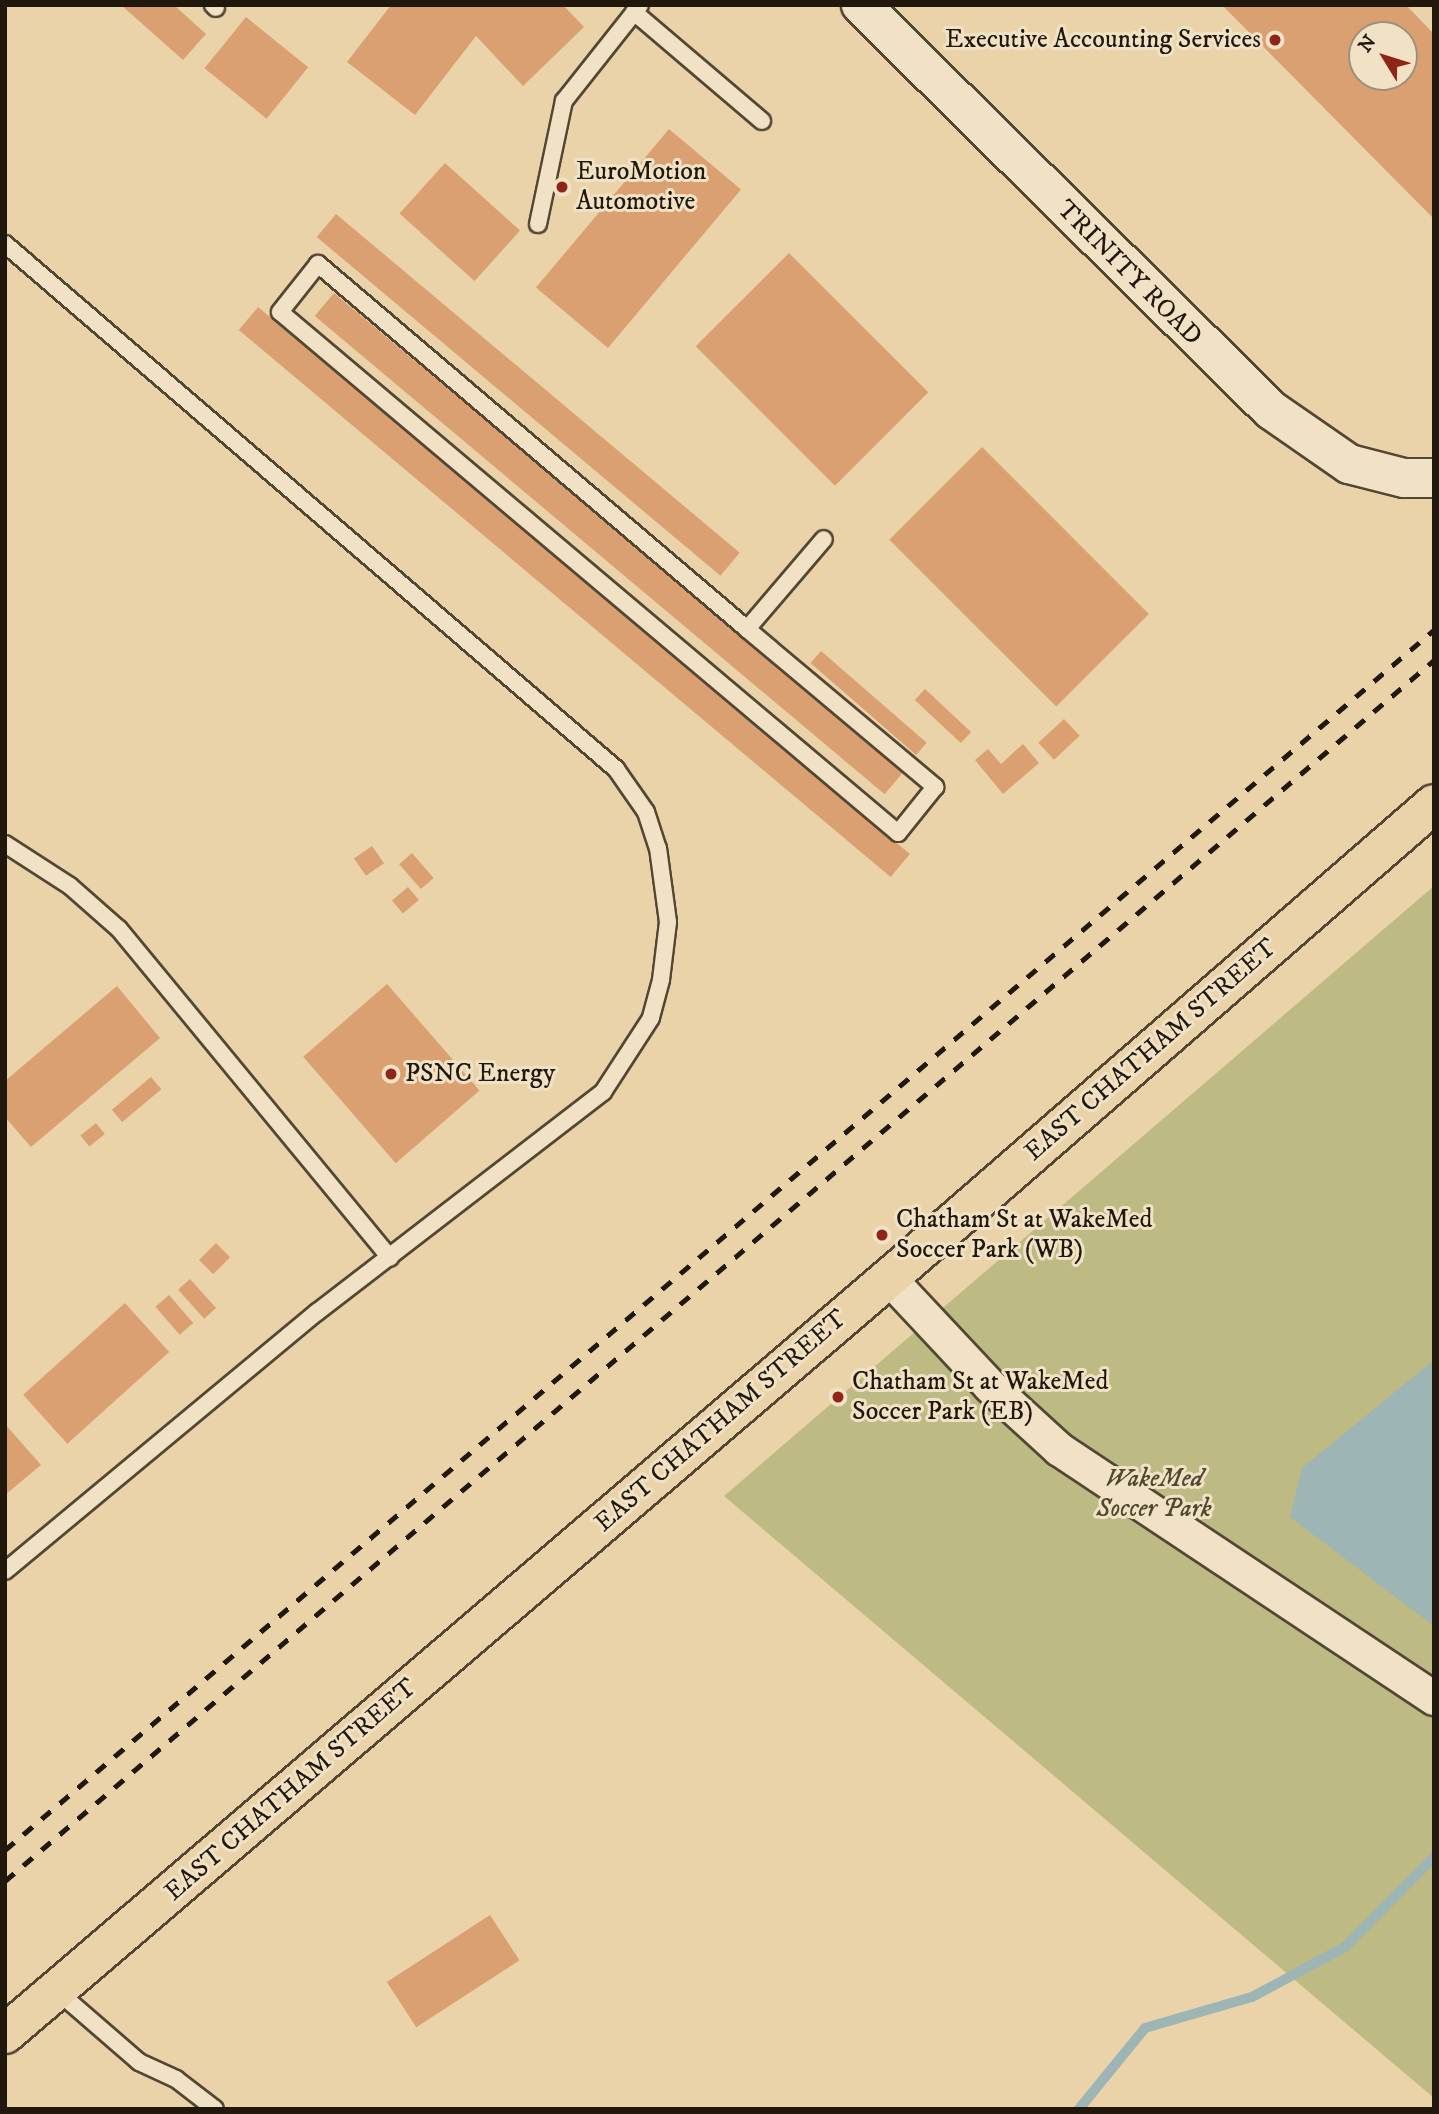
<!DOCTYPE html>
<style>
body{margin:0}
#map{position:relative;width:1439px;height:2114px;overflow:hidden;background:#ead3a8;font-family:"IM FELL DW Pica",serif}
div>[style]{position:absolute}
.green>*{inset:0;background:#bdba83}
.water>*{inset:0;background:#9db5b4}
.stream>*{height:10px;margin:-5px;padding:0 5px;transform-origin:5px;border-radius:5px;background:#9db5b4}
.building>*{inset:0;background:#dba072;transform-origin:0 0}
.roads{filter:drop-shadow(2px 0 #534734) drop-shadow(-2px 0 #534734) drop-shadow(0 2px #534734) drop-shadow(0 -2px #534734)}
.service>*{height:16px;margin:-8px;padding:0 8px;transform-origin:8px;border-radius:8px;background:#f1e2c6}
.minor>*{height:33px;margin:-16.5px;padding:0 16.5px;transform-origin:16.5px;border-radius:16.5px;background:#f1e2c6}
.secondary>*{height:38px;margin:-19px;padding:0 19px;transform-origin:19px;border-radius:19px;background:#f1e2c6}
.primary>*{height:38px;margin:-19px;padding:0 19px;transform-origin:19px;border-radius:19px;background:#ead3a8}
.rail>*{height:5px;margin-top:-2.5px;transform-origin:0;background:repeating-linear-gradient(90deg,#21180d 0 12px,transparent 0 24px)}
.dots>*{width:19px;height:19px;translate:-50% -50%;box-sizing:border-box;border:4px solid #f1e2c6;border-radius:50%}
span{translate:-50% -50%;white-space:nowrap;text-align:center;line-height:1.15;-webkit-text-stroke:6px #f1e2c6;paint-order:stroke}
.poi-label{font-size:26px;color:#21180d}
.right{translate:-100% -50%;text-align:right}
.left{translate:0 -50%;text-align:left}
.street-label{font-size:26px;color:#21180d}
.park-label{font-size:26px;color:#504930;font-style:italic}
.frame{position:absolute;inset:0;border:7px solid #21180d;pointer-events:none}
.north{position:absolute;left:1348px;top:21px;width:70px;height:70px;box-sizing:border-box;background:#f1e2c6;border:2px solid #9e917c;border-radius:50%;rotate:308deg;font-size:19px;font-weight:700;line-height:28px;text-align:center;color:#21180d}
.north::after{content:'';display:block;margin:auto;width:24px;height:32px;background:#8f2418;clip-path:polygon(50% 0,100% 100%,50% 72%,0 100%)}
</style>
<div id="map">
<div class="green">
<i style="clip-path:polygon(1434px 886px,1434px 2098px,724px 1496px)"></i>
</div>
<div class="water">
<i style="clip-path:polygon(1434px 1360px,1434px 1626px,1290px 1517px,1302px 1468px)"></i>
</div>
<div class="stream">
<i style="left:1079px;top:2109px;width:104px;rotate:-50.8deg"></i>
<i style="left:1145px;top:2028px;width:111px;rotate:-16.2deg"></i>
<i style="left:1252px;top:1997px;width:106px;rotate:-28.3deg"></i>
<i style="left:1345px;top:1947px;width:127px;rotate:-45.3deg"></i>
</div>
<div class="building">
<i style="clip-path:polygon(121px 5px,174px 5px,206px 34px,183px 60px)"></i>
<i style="clip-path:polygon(391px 5px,563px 5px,584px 27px,523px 86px,476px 36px,415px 115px,347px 62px)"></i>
<i style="clip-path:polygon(evenodd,1222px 5px,1406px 5px,1434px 34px,1434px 219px,1222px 5px,1362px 35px,1404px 35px,1404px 77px,1362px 77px,1362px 35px)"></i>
<i style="left:246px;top:17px;width:80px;height:66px;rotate:39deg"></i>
<i style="left:669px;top:129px;width:94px;height:207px;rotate:40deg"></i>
<i style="left:445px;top:163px;width:101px;height:68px;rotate:42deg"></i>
<i style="left:336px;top:214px;width:527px;height:30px;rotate:40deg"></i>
<i style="left:789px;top:253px;width:197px;height:132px;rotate:45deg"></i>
<i style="left:334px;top:293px;width:744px;height:30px;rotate:40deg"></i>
<i style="left:258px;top:307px;width:851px;height:30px;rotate:40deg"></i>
<i style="left:982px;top:447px;width:236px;height:131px;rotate:45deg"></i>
<i style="left:821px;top:651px;width:140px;height:16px;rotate:41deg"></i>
<i style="left:925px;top:689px;width:63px;height:15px;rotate:43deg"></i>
<i style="left:1064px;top:719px;width:23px;height:35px;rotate:47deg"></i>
<i style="clip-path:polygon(1023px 744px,1039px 763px,1003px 794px,975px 760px,988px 749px,1001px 764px)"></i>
<i style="left:372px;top:846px;width:21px;height:22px;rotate:55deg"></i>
<i style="left:412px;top:853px;width:33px;height:17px;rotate:49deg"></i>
<i style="left:408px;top:887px;width:17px;height:21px;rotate:50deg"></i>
<i style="left:387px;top:984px;width:141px;height:111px;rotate:49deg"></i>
<i style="clip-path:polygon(117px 986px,160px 1038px,31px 1147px,5px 1117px,5px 1081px)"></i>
<i style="left:151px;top:1077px;width:16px;height:51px;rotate:50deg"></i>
<i style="left:96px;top:1123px;width:14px;height:20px;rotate:51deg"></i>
<i style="left:216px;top:1243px;width:20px;height:24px;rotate:45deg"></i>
<i style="left:190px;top:1279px;width:39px;height:16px;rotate:48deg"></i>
<i style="left:169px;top:1295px;width:37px;height:18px;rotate:49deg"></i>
<i style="left:125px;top:1303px;width:66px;height:137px;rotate:48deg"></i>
<i style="clip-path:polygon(5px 1424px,41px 1465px,5px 1495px)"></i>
<i style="left:490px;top:1915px;width:54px;height:123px;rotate:57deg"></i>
</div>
<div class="roads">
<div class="service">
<i style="left:213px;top:5px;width:4px;rotate:45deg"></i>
<i style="left:634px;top:12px;width:168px;rotate:40.4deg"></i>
<i style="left:538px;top:224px;width:126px;rotate:-78.1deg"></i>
<i style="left:564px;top:101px;width:122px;rotate:-51.6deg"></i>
<i style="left:5px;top:244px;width:806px;rotate:40.67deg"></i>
<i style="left:616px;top:769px;width:52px;rotate:55.1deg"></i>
<i style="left:646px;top:812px;width:38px;rotate:72deg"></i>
<i style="left:658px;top:848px;width:75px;rotate:82.3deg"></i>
<i style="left:668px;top:922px;width:58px;rotate:96.9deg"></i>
<i style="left:661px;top:980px;width:39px;rotate:105deg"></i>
<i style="left:651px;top:1018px;width:88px;rotate:123deg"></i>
<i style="left:603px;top:1092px;width:361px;rotate:142.4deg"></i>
<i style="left:317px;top:1312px;width:405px;rotate:140.3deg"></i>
<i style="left:747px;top:629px;width:246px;rotate:40deg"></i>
<i style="left:935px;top:787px;width:59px;rotate:128.8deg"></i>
<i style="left:898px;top:833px;width:808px;rotate:-139.87deg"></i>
<i style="left:280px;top:312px;width:61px;rotate:-51.6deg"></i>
<i style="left:318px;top:264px;width:563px;rotate:40.39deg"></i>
<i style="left:747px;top:629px;width:118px;rotate:-49.5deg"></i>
<i style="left:5px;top:844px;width:77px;rotate:32.9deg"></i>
<i style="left:70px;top:886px;width:65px;rotate:41.3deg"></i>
<i style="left:119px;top:929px;width:426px;rotate:50.5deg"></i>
<i style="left:56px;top:1990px;width:110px;rotate:40.9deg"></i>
<i style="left:139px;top:2062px;width:41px;rotate:24.7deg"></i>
<i style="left:176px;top:2079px;width:49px;rotate:37.6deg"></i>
</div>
<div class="minor">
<i style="left:889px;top:1278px;width:148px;rotate:46.9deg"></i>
<i style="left:990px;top:1386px;width:93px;rotate:42.4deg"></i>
<i style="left:1059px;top:1449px;width:450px;rotate:33.6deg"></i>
</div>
<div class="secondary">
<i style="left:861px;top:5px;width:576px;rotate:44.65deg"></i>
<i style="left:1271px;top:410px;width:95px;rotate:34.7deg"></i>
<i style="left:1349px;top:464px;width:57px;rotate:14.3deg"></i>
<i style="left:1404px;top:478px;width:30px"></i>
</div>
<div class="primary">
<i style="left:5px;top:2034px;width:1163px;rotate:-40.54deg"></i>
<i style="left:889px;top:1278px;width:722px;rotate:-41.01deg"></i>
</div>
</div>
<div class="rail">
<i style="left:5px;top:1850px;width:1879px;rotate:-40.49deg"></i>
<i style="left:5px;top:1881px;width:1880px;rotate:-40.51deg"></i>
</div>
<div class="dots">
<i style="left:1275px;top:40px;background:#8f2418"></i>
<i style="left:562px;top:187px;background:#8f2418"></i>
<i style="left:391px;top:1074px;background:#8f2418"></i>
<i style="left:882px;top:1235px;background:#8f2418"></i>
<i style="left:838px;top:1397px;background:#8f2418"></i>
</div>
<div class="poi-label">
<span class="right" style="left:1261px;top:40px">Executive Accounting Services</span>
<span class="left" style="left:576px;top:187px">EuroMotion<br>Automotive</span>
<span class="left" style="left:405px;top:1074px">PSNC Energy</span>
<span class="left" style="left:896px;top:1235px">Chatham St at WakeMed<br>Soccer Park (WB)</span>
<span class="left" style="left:852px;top:1397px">Chatham St at WakeMed<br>Soccer Park (EB)</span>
</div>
<div class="street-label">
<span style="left:1129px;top:273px;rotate:45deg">TRINITY ROAD</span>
<span style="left:1151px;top:1050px;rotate:-41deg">EAST CHATHAM STREET</span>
<span style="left:721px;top:1421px;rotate:-41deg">EAST CHATHAM STREET</span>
<span style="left:291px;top:1790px;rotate:-41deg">EAST CHATHAM STREET</span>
</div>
<div class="park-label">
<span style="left:1154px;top:1494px">WakeMed<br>Soccer Park</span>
</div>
<div class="frame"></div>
<div class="north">N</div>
</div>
